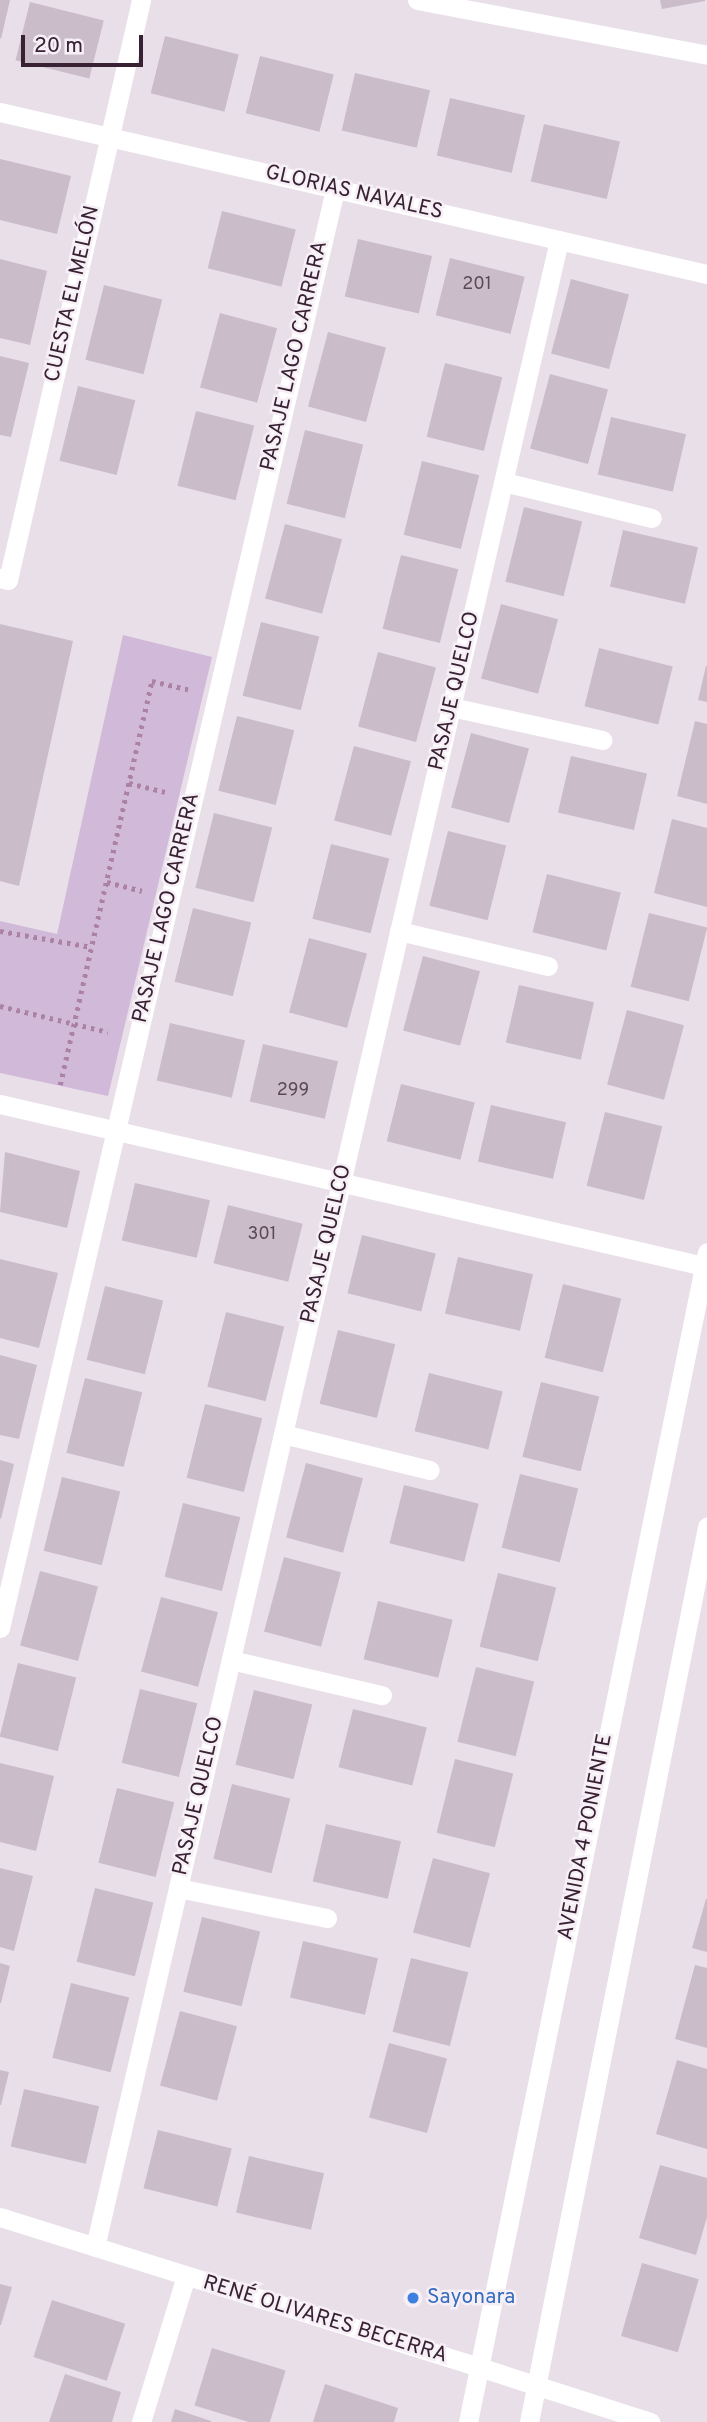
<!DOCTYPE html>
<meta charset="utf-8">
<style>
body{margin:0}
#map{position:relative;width:707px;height:2422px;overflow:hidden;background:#e9dfe9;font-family:Overpass,sans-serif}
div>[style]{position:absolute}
.green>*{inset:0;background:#d1b9d9}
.building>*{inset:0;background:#cabcc9;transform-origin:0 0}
.path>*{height:4.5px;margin-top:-2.25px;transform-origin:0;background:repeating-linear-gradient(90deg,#ab81a4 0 3.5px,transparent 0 8.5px)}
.service>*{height:19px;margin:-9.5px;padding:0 9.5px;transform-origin:9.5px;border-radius:9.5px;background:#fff}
.minor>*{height:19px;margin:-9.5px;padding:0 9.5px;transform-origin:9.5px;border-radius:9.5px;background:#fff}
.tertiary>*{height:19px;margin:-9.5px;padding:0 9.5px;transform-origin:9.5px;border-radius:9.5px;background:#fff}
.dots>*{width:19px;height:19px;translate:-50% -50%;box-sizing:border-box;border:4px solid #f6eff6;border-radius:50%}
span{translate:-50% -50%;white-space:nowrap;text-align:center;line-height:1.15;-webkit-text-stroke:5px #f6eff6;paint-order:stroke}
.number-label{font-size:18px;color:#5c4858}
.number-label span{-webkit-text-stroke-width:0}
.street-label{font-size:21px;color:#382133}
.shop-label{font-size:21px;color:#366cbe}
.left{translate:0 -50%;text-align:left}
.scale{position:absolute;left:21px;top:35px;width:122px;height:32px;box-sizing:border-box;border:4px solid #382133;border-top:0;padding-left:9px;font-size:21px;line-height:24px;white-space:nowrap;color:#382133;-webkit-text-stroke:5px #f6eff6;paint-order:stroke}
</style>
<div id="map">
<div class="green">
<i style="clip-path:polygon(123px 635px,212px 657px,108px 1096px,0 1073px,0 921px,57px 934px)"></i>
</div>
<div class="building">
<i style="clip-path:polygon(0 0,10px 0,1px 39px,0 38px)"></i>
<i style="clip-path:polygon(660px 0,705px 0,705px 1px,662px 9px)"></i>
<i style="left:30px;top:2px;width:76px;height:60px;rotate:14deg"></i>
<i style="left:165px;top:36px;width:76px;height:59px;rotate:14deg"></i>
<i style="left:260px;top:56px;width:76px;height:59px;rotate:14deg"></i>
<i style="left:355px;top:73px;width:77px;height:59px;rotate:13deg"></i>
<i style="left:450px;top:98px;width:77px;height:59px;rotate:13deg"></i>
<i style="left:544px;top:124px;width:78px;height:59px;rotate:13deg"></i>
<i style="clip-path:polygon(0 159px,71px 176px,57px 234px,0 220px)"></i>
<i style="left:222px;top:211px;width:76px;height:59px;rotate:14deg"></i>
<i style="left:358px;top:239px;width:76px;height:59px;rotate:13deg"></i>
<i style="left:450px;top:258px;width:77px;height:59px;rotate:14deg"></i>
<i style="clip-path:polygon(0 259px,47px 271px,30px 345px,0 338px)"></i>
<i style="left:571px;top:279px;width:60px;height:77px;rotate:15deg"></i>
<i style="left:104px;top:285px;width:60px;height:77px;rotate:14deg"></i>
<i style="left:220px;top:313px;width:59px;height:77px;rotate:15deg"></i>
<i style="left:328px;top:332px;width:60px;height:77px;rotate:15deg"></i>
<i style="clip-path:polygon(0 356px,29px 363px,11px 437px,0 435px)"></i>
<i style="left:445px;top:363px;width:59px;height:76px;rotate:14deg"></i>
<i style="left:550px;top:374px;width:60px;height:77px;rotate:15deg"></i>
<i style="left:78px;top:386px;width:59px;height:77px;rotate:14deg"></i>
<i style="left:196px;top:411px;width:60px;height:77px;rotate:14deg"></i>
<i style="left:611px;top:417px;width:77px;height:59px;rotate:13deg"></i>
<i style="left:305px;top:430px;width:60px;height:76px;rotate:14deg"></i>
<i style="left:422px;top:461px;width:59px;height:76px;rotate:14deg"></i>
<i style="left:524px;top:507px;width:60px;height:77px;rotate:14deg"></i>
<i style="left:285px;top:524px;width:59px;height:77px;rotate:15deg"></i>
<i style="left:623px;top:530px;width:77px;height:58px;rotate:13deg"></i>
<i style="left:401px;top:555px;width:59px;height:76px;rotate:14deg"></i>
<i style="left:501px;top:604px;width:59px;height:77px;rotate:15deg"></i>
<i style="left:261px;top:622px;width:60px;height:76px;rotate:14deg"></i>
<i style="clip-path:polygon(0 624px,73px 641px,19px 886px,0 881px)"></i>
<i style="left:599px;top:648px;width:76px;height:60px;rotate:14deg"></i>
<i style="left:378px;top:652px;width:60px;height:77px;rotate:15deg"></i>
<i style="clip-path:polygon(706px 666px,707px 666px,707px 702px,698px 700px)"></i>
<i style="left:237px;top:716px;width:59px;height:77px;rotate:14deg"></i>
<i style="clip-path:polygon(695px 721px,707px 724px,707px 804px,677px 796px)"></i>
<i style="left:471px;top:733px;width:60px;height:77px;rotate:15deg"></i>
<i style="left:354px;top:746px;width:59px;height:77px;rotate:15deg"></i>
<i style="left:571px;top:756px;width:78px;height:58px;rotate:13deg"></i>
<i style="left:214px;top:813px;width:60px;height:77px;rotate:14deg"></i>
<i style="clip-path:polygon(672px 819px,707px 828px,707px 907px,654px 893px)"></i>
<i style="left:448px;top:831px;width:60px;height:77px;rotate:14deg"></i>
<i style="left:331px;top:844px;width:60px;height:77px;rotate:14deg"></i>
<i style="left:547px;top:874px;width:76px;height:60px;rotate:14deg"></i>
<i style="left:193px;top:908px;width:60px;height:76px;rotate:14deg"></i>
<i style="left:649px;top:913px;width:60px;height:76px;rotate:14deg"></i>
<i style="left:309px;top:938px;width:60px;height:77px;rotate:15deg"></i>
<i style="left:423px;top:956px;width:59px;height:77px;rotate:15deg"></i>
<i style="left:519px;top:985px;width:77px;height:59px;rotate:13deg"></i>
<i style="left:627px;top:1010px;width:59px;height:77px;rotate:15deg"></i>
<i style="left:170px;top:1023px;width:77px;height:59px;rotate:13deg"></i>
<i style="left:263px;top:1044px;width:77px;height:59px;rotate:13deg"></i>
<i style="left:401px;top:1084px;width:76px;height:59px;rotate:14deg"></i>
<i style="left:491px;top:1105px;width:77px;height:58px;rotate:13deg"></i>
<i style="left:605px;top:1112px;width:59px;height:76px;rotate:14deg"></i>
<i style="clip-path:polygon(5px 1152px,80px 1171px,67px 1228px,0 1212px)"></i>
<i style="left:135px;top:1183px;width:77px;height:59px;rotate:13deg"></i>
<i style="left:228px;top:1205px;width:77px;height:60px;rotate:14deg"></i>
<i style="left:362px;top:1235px;width:76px;height:60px;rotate:14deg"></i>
<i style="left:458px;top:1257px;width:77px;height:58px;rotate:13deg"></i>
<i style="clip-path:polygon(0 1259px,58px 1273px,39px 1348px,0 1338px)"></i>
<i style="left:563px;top:1284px;width:60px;height:76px;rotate:14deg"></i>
<i style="left:105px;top:1286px;width:60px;height:76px;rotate:14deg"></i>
<i style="left:226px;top:1312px;width:60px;height:77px;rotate:14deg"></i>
<i style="left:338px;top:1330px;width:59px;height:76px;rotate:14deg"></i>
<i style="clip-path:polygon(0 1355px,37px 1365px,19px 1439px,0 1435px)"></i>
<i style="left:429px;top:1373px;width:76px;height:60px;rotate:14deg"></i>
<i style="left:85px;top:1378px;width:59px;height:77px;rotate:14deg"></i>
<i style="left:541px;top:1382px;width:60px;height:77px;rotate:14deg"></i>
<i style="left:205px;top:1404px;width:59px;height:76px;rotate:14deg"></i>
<i style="clip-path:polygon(0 1460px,14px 1464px,1px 1519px,0 1518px)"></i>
<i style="left:306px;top:1463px;width:59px;height:77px;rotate:15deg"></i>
<i style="left:520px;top:1474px;width:60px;height:76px;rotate:14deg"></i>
<i style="left:62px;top:1477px;width:60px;height:76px;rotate:14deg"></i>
<i style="left:404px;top:1485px;width:77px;height:60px;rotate:14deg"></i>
<i style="left:183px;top:1503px;width:59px;height:76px;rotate:14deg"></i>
<i style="left:284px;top:1557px;width:59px;height:77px;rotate:15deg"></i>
<i style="left:40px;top:1571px;width:60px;height:77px;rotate:15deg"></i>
<i style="left:498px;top:1573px;width:60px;height:76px;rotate:14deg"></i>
<i style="left:161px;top:1597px;width:59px;height:77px;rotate:15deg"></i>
<i style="left:378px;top:1601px;width:77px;height:60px;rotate:14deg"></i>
<i style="left:18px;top:1663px;width:60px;height:76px;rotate:14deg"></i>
<i style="left:476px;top:1667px;width:60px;height:77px;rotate:14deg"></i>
<i style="left:140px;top:1689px;width:59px;height:76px;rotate:14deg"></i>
<i style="left:254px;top:1690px;width:60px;height:77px;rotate:14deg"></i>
<i style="left:353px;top:1709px;width:76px;height:60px;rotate:14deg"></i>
<i style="left:455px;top:1759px;width:60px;height:76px;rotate:14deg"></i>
<i style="clip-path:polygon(0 1763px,54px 1776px,36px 1851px,0 1842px)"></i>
<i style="left:232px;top:1784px;width:60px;height:77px;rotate:14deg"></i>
<i style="left:117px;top:1788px;width:59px;height:77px;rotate:14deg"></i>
<i style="left:326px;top:1824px;width:77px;height:59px;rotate:13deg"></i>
<i style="left:433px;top:1858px;width:59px;height:77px;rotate:15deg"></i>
<i style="clip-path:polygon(0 1868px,33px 1876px,14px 1951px,0 1947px)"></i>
<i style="left:95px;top:1888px;width:60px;height:76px;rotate:14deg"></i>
<i style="clip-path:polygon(706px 1899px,707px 1899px,707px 1952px,692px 1948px)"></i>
<i style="left:202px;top:1917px;width:60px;height:77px;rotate:14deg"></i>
<i style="left:303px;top:1941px;width:77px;height:58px;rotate:13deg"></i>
<i style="left:411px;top:1958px;width:59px;height:76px;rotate:14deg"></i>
<i style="clip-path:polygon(0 1963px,10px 1966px,1px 2003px,0 2003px)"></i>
<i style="clip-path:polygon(695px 1965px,707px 1968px,707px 2048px,675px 2039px)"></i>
<i style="left:71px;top:1983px;width:60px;height:77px;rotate:14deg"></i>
<i style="left:180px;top:2011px;width:59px;height:77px;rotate:15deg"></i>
<i style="left:389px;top:2043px;width:60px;height:77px;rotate:15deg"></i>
<i style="clip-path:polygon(677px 2060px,707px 2069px,707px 2149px,656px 2134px)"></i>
<i style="clip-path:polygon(0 2070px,9px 2072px,1px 2105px,0 2105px)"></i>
<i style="left:24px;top:2089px;width:77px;height:59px;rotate:13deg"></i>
<i style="left:158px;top:2130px;width:76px;height:60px;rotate:14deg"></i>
<i style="left:249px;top:2156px;width:77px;height:58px;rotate:13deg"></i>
<i style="clip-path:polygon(660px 2165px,707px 2178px,707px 2217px,696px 2255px,639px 2238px)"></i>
<i style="left:642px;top:2263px;width:59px;height:76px;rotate:16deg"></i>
<i style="clip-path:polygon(0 2284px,12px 2287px,1px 2325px,0 2325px)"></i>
<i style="left:52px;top:2300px;width:77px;height:60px;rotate:18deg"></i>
<i style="left:212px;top:2348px;width:77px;height:60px;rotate:17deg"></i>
<i style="clip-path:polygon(65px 2374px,121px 2392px,112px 2422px,49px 2422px)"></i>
<i style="clip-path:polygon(325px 2384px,398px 2408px,394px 2422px,313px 2422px)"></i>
<i style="clip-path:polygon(175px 2409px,211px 2421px,211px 2422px,171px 2422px)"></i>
</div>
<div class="path">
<i style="left:129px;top:783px;width:37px;rotate:14deg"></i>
<i style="left:107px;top:882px;width:36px;rotate:14deg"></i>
<i style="left:0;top:931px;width:93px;rotate:9.9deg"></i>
<i style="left:0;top:1006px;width:111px;rotate:13.5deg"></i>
<i style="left:60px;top:1085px;width:414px;rotate:-77.2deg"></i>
<i style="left:152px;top:681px;width:37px;rotate:13deg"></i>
</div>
<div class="service">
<i style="left:417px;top:0;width:295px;rotate:10.7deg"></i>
</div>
<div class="minor">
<i style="left:0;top:112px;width:725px;rotate:12.91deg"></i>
<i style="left:504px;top:482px;width:152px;rotate:13.7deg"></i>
<i style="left:0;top:578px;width:8px;rotate:14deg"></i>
<i style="left:8px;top:580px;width:595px;rotate:-77.08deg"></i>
<i style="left:451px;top:707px;width:155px;rotate:12.3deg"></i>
<i style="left:399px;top:931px;width:153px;rotate:13.2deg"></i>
<i style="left:0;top:1104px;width:722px;rotate:12.96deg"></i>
<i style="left:283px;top:1434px;width:151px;rotate:13.8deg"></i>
<i style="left:0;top:1628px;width:1477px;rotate:-76.89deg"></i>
<i style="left:231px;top:1660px;width:155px;rotate:13.1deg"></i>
<i style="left:178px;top:1888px;width:152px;rotate:11.4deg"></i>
<i style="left:0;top:2217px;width:502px;rotate:17.39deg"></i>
<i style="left:95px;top:2247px;width:2060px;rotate:-76.98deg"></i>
<i style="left:141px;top:2422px;width:153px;rotate:-72.9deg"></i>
</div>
<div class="tertiary">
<i style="left:479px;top:2367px;width:180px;rotate:17.8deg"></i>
<i style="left:468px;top:2422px;width:1194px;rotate:-78.45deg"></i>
<i style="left:529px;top:2422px;width:913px;rotate:-78.75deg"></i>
</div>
<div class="dots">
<i style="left:413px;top:2298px;background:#3f7fe0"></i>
</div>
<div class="number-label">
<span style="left:477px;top:285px">201</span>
<span style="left:293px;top:1091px">299</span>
<span style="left:262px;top:1235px">301</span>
</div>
<div class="street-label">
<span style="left:354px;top:193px;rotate:13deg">GLORIAS NAVALES</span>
<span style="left:73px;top:294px;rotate:-77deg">CUESTA EL MELÓN</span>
<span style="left:295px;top:356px;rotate:-77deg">PASAJE LAGO CARRERA</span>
<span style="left:455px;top:691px;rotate:-77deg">PASAJE QUELCO</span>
<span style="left:167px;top:908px;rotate:-77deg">PASAJE LAGO CARRERA</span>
<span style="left:327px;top:1244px;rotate:-77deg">PASAJE QUELCO</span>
<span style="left:199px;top:1796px;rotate:-77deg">PASAJE QUELCO</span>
<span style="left:586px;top:1837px;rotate:-79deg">AVENIDA 4 PONIENTE</span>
<span style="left:325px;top:2320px;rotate:17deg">RENÉ OLIVARES BECERRA</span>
</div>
<div class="shop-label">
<span class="left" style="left:427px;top:2298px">Sayonara</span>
</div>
<div class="scale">20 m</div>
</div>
